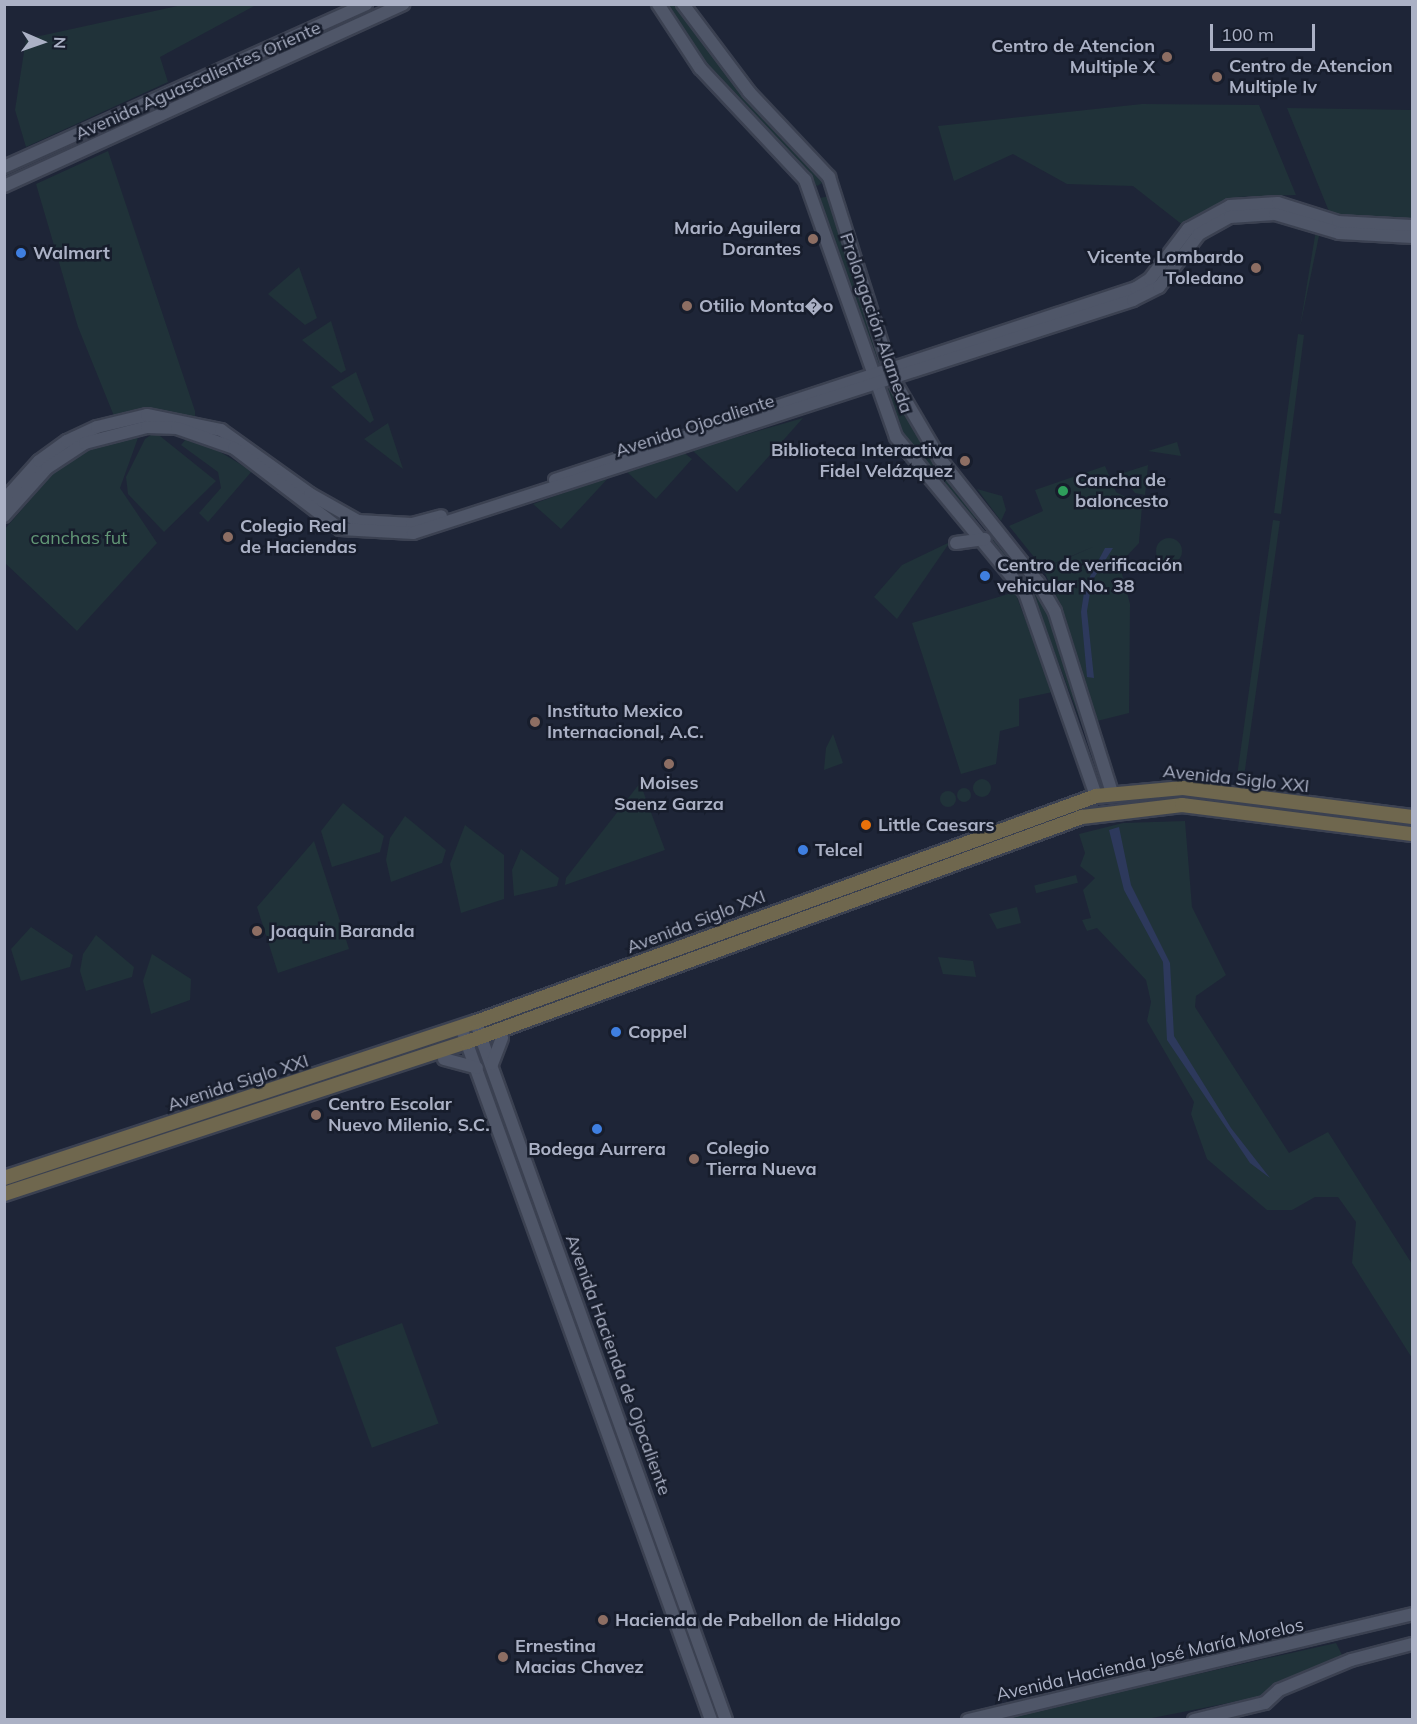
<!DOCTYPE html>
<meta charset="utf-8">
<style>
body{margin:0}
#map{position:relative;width:1417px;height:1724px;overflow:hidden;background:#1e2537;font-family:Mulish,sans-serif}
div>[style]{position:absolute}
.green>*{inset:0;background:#203239;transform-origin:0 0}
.round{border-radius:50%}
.water>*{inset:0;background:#2d395c}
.roads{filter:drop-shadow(2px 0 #3b4151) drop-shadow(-2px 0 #3b4151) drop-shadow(0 2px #3b4151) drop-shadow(0 -2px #3b4151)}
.major>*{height:12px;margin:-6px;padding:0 6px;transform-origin:6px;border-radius:6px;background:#4f5668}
.highway>*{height:14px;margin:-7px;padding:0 7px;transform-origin:7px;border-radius:7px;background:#6f674e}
.dots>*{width:16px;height:16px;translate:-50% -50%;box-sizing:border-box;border:3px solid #171d2c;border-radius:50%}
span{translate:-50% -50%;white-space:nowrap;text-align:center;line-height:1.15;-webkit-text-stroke:5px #171d2c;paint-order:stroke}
.poi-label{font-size:18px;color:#abb1c5;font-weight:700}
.right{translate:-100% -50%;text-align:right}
.left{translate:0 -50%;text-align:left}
.street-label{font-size:18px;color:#abb1c5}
.park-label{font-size:18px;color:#629776}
.frame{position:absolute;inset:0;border:6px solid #abb1c5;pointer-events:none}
.north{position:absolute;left:12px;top:12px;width:60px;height:60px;-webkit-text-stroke:4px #171d2c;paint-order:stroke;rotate:92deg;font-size:16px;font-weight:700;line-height:24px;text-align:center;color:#abb1c5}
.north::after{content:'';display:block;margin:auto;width:21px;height:27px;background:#abb1c5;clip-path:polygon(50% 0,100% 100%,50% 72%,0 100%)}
.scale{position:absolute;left:1210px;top:24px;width:105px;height:27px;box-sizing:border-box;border:3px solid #abb1c5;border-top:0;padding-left:8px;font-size:18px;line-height:21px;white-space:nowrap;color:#abb1c5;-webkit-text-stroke:4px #171d2c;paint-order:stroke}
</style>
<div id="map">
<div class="green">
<i style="clip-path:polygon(182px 5px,256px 5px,160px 57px,168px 82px,26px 147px,15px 110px,26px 39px)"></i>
<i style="clip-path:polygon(666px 5px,680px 5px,824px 182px,817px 186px,708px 70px)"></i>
<i style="clip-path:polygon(1142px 104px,1259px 105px,1296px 195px,1236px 197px,1184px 226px,1133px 186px,1067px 184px,1013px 154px,954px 181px,938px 126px)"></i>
<i style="clip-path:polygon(1287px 108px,1412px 110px,1412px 221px,1354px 220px,1330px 214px)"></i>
<i style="clip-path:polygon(108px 151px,195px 411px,195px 417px,150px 408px,114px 416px,78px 327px,36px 184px)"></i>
<i style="clip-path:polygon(830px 196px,884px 367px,876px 369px,820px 198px)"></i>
<i style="clip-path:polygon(1316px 230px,1320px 231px,1300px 327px)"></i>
<i style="clip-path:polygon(299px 267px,317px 318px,305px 325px,268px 294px)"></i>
<i style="clip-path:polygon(331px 321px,346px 370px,341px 373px,302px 340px)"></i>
<i style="clip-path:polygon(1298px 334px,1304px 335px,1281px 514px,1274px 513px)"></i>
<i style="clip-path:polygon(356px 372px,374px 420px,370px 423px,331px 387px)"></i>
<i style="clip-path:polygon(890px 386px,933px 459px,977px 519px,970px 518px,900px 435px,881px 389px)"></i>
<i style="clip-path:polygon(803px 418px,737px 492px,692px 450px)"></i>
<i style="clip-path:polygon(388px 423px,403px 469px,364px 439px)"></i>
<i style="clip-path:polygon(155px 432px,216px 481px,164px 532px,128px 494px,126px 477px,145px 439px)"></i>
<i style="clip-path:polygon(190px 434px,252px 471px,208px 522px,199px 513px,221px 488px,218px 472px,181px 445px)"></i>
<i style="clip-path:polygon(139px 435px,120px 488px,157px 543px,77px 631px,5px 563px,4px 530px,55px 471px,98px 445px)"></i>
<i style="clip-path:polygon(1177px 442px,1181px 456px,1148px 451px)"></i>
<i style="clip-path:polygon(683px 452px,692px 459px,656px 499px,626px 471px)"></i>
<i style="clip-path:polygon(1148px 465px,1145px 495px,1135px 493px,1120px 474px)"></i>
<i style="clip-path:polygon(1105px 466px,1116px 492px,1142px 506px,1139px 543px,1124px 559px,1122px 574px,1130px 604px,1129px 713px,1097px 721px,1065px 617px,1043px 569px,1095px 546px,1043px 568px,1009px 526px,1043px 511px,1035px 490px)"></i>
<i style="clip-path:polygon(610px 476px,561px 529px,533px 504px)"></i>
<i style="clip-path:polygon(977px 489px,1002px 496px,1006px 510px,1001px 521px)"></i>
<i style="left:1273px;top:520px;width:7px;height:261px;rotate:8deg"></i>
<i style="clip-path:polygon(997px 535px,1045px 603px,1101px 776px,1038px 608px,987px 536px)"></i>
<i class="round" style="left:1156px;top:538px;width:26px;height:26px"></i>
<i style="clip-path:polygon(950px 542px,897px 619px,874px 597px,902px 565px)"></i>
<i style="clip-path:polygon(1015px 592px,1053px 692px,1019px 699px,1019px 726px,1000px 731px,996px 764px,961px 774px,912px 623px)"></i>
<i style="clip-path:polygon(833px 734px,843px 763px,824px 770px,826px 748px)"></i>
<i class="round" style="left:973px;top:779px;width:18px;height:18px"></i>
<i style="clip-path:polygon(640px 783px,665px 850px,565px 885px,566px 878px)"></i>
<i class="round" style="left:957px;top:788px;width:14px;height:14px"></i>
<i class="round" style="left:940px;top:791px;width:16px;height:16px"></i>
<i style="clip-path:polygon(343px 803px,384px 836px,380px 852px,332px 867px,321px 831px)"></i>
<i style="clip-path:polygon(405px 816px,446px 850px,442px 863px,391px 882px,386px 860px,390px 838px)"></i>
<i style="clip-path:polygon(1185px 821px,1192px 907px,1226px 975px,1196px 996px,1195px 1007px,1289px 1153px,1328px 1132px,1412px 1264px,1412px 1358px,1352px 1263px,1356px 1222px,1338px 1197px,1315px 1197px,1292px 1210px,1267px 1210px,1207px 1159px,1191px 1114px,1194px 1102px,1147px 1021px,1151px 1002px,1146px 980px,1097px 928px,1087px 931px,1082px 920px,1091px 918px,1083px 890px,1095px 878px,1080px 866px,1085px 853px,1079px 834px,1123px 823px)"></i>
<i style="clip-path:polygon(465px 825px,504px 855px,504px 899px,461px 913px,450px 864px)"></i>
<i style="clip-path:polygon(314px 841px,349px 949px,278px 973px,257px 907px)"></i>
<i style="clip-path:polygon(521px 849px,559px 878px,557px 886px,514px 896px,512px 870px)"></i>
<i style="left:1076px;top:875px;width:8px;height:43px;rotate:76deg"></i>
<i style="clip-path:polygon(1017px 907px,1021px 923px,997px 929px,989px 914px)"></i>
<i style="clip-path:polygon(31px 927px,73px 955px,70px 967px,21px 981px,11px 949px)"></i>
<i style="clip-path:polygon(96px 935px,134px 967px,132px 977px,86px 991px,80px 971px,83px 954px)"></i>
<i style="clip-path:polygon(152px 954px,191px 979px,190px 1000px,151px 1014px,143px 981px)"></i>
<i style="clip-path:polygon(938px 957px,973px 961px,976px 977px,943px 974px)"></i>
<i style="left:402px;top:1323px;width:107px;height:71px;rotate:70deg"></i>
<i style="clip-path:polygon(1336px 1643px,1343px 1657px,1259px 1697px,1147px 1719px,993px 1720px)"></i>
</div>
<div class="water">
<i style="clip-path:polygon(1105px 548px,1113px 548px,1092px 581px,1087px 611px,1094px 678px,1087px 677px,1081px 612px,1085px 586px)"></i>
<i style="clip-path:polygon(1119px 827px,1131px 885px,1170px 963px,1174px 1036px,1231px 1128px,1270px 1178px,1250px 1163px,1167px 1040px,1163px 962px,1124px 890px,1109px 830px)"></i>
</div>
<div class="roads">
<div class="major">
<i style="left:658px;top:4px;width:77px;rotate:56.7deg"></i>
<i style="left:700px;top:68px;width:154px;rotate:46.8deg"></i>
<i style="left:805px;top:180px;width:273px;rotate:70.5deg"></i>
<i style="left:896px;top:437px;width:202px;rotate:50.4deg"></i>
<i style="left:1025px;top:593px;width:215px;rotate:70.7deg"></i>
<i style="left:683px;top:4px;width:110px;rotate:53.1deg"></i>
<i style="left:749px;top:92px;width:117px;rotate:46.7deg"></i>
<i style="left:829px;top:177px;width:212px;rotate:72.4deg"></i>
<i style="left:893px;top:379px;width:93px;rotate:59.6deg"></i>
<i style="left:940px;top:459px;width:157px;rotate:51.5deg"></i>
<i style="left:1038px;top:582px;width:34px;rotate:60deg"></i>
<i style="left:1055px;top:612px;width:190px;rotate:72.5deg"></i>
<i style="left:4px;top:167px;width:397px;rotate:-24.2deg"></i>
<i style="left:4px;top:186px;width:439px;rotate:-24.5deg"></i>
<i style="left:555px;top:480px;width:612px;rotate:-18.29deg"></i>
<i style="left:1136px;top:288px;width:17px;rotate:-33deg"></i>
<i style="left:1150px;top:279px;width:63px;rotate:-52.8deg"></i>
<i style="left:1188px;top:229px;width:48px;rotate:-28.7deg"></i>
<i style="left:1230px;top:206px;width:48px;rotate:-3.6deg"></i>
<i style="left:1278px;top:203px;width:63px;rotate:17.6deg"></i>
<i style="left:1338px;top:222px;width:74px;rotate:3.1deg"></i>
<i style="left:4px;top:500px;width:52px;rotate:-48.1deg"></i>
<i style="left:39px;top:461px;width:34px;rotate:-36deg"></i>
<i style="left:67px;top:441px;width:33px;rotate:-25deg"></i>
<i style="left:97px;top:427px;width:51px;rotate:-13.5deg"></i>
<i style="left:147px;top:415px;width:76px;rotate:11.5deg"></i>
<i style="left:221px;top:430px;width:110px;rotate:35.7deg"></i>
<i style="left:310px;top:494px;width:55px;rotate:29.4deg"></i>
<i style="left:358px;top:521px;width:54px;rotate:3.2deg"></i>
<i style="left:412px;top:524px;width:30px;rotate:-15deg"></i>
<i style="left:4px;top:516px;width:64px;rotate:-48.1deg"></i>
<i style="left:47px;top:468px;width:45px;rotate:-33.3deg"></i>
<i style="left:85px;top:443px;width:64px;rotate:-14.5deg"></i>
<i style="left:147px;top:427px;width:30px;rotate:2deg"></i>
<i style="left:177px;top:428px;width:60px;rotate:19.3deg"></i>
<i style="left:234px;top:448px;width:133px;rotate:37.4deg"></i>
<i style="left:340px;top:529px;width:73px;rotate:3.1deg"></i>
<i style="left:413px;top:533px;width:757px;rotate:-17.93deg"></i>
<i style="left:1133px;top:300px;width:29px;rotate:-27deg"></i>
<i style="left:1159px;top:287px;width:66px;rotate:-53deg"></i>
<i style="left:1199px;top:234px;width:35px;rotate:-29deg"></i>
<i style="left:1230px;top:217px;width:45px;rotate:-3.8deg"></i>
<i style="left:1275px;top:214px;width:67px;rotate:16.5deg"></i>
<i style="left:1339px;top:233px;width:73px;rotate:3.1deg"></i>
<i style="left:956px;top:543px;width:29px;rotate:-8deg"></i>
<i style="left:461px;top:1027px;width:737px;rotate:70.16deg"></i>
<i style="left:478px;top:1029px;width:734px;rotate:70.26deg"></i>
<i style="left:444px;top:1059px;width:34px;rotate:15deg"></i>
<i style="left:492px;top:1064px;width:28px;rotate:-69deg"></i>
<i style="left:968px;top:1720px;width:456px;rotate:-13.4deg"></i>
<i style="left:1194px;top:1720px;width:73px;rotate:-13.5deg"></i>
<i style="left:1265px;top:1703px;width:19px;rotate:-43deg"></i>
<i style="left:1279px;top:1690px;width:78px;rotate:-22.6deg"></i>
<i style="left:1351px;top:1660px;width:63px;rotate:-14.7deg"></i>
</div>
<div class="highway">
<i style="left:4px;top:1178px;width:497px;rotate:-18.3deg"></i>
<i style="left:476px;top:1022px;width:660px;rotate:-20.03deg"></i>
<i style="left:1096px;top:796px;width:87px;rotate:-5.3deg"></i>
<i style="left:1183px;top:788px;width:231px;rotate:7.2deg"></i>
<i style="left:4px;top:1194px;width:487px;rotate:-18.2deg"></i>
<i style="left:467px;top:1042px;width:655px;rotate:-20.1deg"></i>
<i style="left:1082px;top:817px;width:101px;rotate:-6.8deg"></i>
<i style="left:1182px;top:805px;width:232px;rotate:7.2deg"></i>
</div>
</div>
<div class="dots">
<i style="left:1167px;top:57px;background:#8d6e63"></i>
<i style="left:1217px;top:77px;background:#8d6e63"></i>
<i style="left:813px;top:239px;background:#8d6e63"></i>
<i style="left:21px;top:253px;background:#3f7fe0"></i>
<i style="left:1256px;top:268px;background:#8d6e63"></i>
<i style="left:687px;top:306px;background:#8d6e63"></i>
<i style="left:965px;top:461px;background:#8d6e63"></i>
<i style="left:1063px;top:491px;background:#2e9e5b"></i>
<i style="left:228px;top:537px;background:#8d6e63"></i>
<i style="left:985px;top:576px;background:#3f7fe0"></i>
<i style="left:535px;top:722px;background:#8d6e63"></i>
<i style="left:669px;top:764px;background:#8d6e63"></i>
<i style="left:866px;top:825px;background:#e8710a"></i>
<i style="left:803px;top:850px;background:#3f7fe0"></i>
<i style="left:257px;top:931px;background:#8d6e63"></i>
<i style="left:616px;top:1032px;background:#3f7fe0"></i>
<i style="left:316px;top:1115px;background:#8d6e63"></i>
<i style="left:597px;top:1129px;background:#3f7fe0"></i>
<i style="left:694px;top:1159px;background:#8d6e63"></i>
<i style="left:603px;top:1620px;background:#8d6e63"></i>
<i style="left:503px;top:1657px;background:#8d6e63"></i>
</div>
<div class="poi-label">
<span class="right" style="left:1155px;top:57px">Centro de Atencion<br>Multiple X</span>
<span class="left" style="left:1229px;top:77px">Centro de Atencion<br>Multiple Iv</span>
<span class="right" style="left:801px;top:239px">Mario Aguilera<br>Dorantes</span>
<span class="left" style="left:33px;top:253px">Walmart</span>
<span class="right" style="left:1244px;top:268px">Vicente Lombardo<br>Toledano</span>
<span class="left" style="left:699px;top:306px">Otilio Monta�o</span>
<span class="right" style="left:953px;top:461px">Biblioteca Interactiva<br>Fidel Velázquez</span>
<span class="left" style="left:1075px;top:491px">Cancha de<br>baloncesto</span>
<span class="left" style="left:240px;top:537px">Colegio Real<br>de Haciendas</span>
<span class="left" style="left:997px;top:576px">Centro de verificación<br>vehicular No. 38</span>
<span class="left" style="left:547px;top:722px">Instituto Mexico<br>Internacional, A.C.</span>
<span style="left:669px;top:794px">Moises<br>Saenz Garza</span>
<span class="left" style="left:878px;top:825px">Little Caesars</span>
<span class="left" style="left:815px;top:850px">Telcel</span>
<span class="left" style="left:269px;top:931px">Joaquin Baranda</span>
<span class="left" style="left:628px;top:1032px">Coppel</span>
<span class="left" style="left:328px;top:1115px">Centro Escolar<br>Nuevo Milenio, S.C.</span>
<span style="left:597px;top:1149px">Bodega Aurrera</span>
<span class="left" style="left:706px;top:1159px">Colegio<br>Tierra Nueva</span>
<span class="left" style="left:615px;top:1620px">Hacienda de Pabellon de Hidalgo</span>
<span class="left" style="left:515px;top:1657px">Ernestina<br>Macias Chavez</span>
</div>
<div class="street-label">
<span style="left:198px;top:81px;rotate:-24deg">Avenida Aguascalientes Oriente</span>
<span style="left:876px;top:323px;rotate:71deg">Prolongación Alameda</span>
<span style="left:695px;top:426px;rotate:-18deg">Avenida Ojocaliente</span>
<span style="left:1236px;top:779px;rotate:6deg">Avenida Siglo XXI</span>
<span style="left:696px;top:922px;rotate:-21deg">Avenida Siglo XXI</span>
<span style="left:238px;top:1083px;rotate:-18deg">Avenida Siglo XXI</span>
<span style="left:618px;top:1365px;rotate:70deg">Avenida Hacienda de Ojocaliente</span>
<span style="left:1150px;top:1660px;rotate:-13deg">Avenida Hacienda José María Morelos</span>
</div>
<div class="park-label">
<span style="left:79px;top:538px">canchas fut</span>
</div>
<div class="frame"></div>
<div class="north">N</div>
<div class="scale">100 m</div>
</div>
